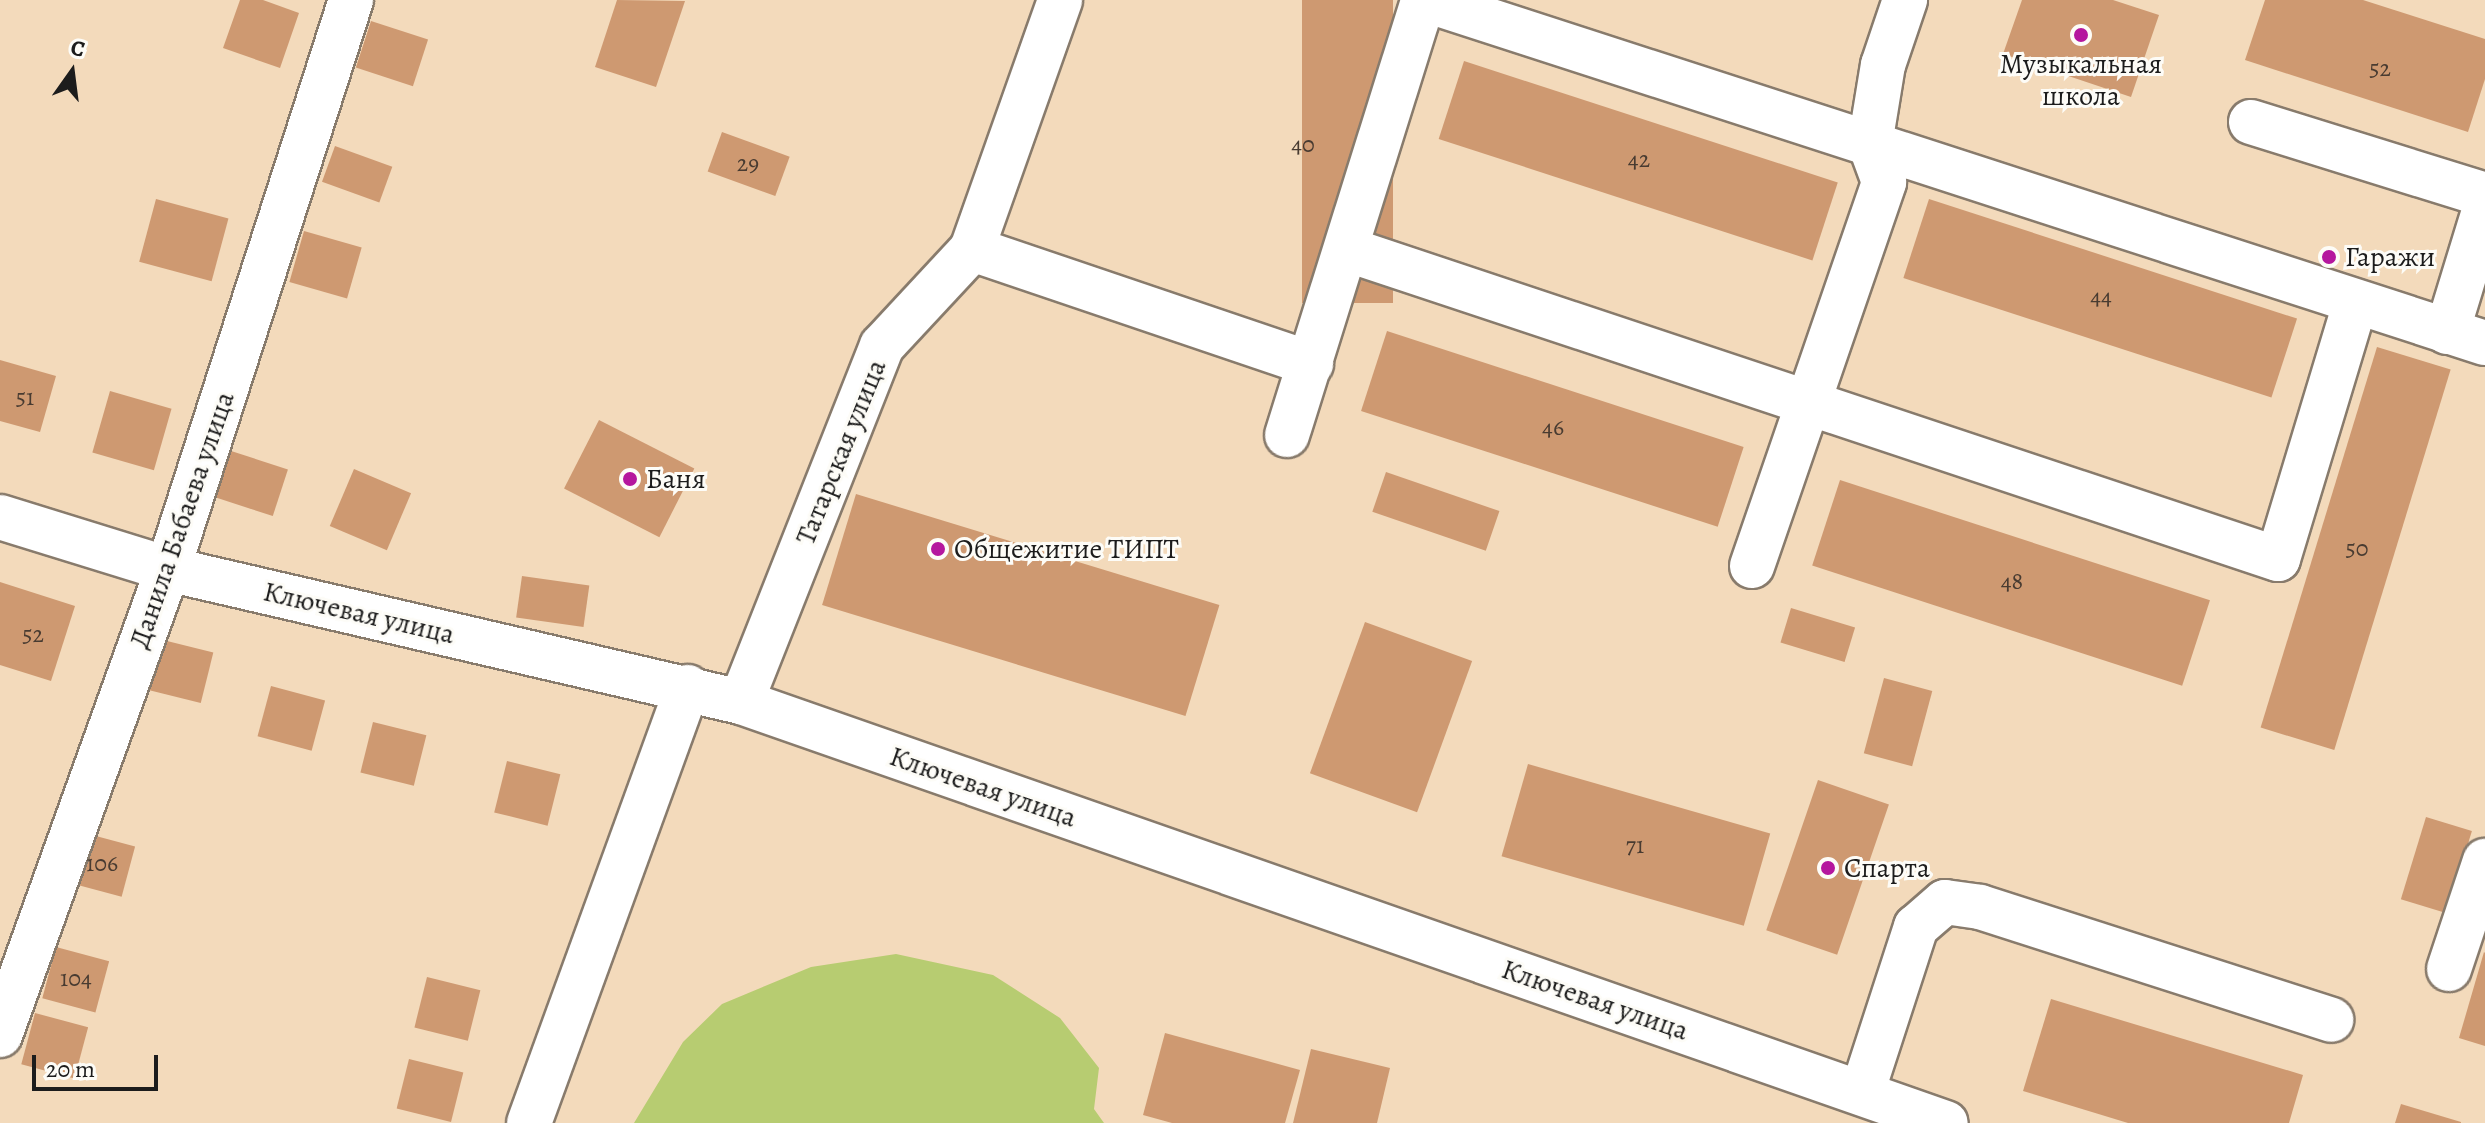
<!DOCTYPE html>
<meta charset="utf-8">
<style>
body{margin:0}
#map{position:relative;width:2485px;height:1123px;overflow:hidden;background:#f3dabb;font-family:Alegreya,serif}
div>[style]{position:absolute}
.green>*{inset:0;background:#b7cc71}
.building>*{inset:0;background:#ce9971;transform-origin:0 0}
.roads{filter:drop-shadow(2px 0 #887b6c) drop-shadow(-2px 0 #887b6c) drop-shadow(0 2px #887b6c) drop-shadow(0 -2px #887b6c)}
.minor>*{height:44px;margin:-22px;padding:0 22px;transform-origin:22px;border-radius:22px;background:#fff}
.dots>*{width:22px;height:22px;translate:-50% -50%;box-sizing:border-box;border:4px solid #fdfcf7;border-radius:50%}
span{translate:-50% -50%;white-space:nowrap;text-align:center;line-height:1.15;-webkit-text-stroke:6px #fdfcf7;paint-order:stroke}
.number-label{font-size:24px;color:#483b31}
.number-label span{-webkit-text-stroke-width:0}
.poi-label{font-size:28px;color:#1c1c1c}
.left{translate:0 -50%;text-align:left}
.street-label{font-size:28px;color:#1c1c1c}
.north{position:absolute;left:32px;top:32px;width:80px;height:80px;-webkit-text-stroke:6px #fdfcf7;paint-order:stroke;rotate:14deg;font-size:22px;font-weight:700;line-height:32px;text-align:center;color:#1c1c1c}
.north::after{content:'';display:block;margin:auto;width:28px;height:36px;background:#1c1c1c;clip-path:polygon(50% 0,100% 100%,50% 72%,0 100%)}
.scale{position:absolute;left:32px;top:1055px;width:126px;height:36px;box-sizing:border-box;border:4px solid #1c1c1c;border-top:0;padding-left:10px;font-size:24px;line-height:28px;white-space:nowrap;color:#1c1c1c;-webkit-text-stroke:6px #fdfcf7;paint-order:stroke}
</style>
<div id="map">
<div class="green">
<i style="clip-path:polygon(896px 954px,993px 975px,1060px 1018px,1099px 1068px,1094px 1109px,1104px 1123px,634px 1123px,683px 1042px,722px 1004px,811px 967px)"></i>
</div>
<div class="building">
<i style="clip-path:polygon(240px 0,263px 0,299px 13px,280px 68px,223px 48px)"></i>
<i style="clip-path:polygon(617px 0,685px 1px,656px 87px,595px 67px)"></i>
<i style="left:1302px;top:0;width:91px;height:303px"></i>
<i style="clip-path:polygon(2022px 0,2113px 0,2159px 15px,2131px 97px,2003px 54px)"></i>
<i style="clip-path:polygon(2265px 0,2363px 0,2485px 39px,2485px 79px,2468px 132px,2245px 60px)"></i>
<i style="left:371px;top:21px;width:60px;height:49px;rotate:18deg"></i>
<i style="left:1464px;top:61px;width:393px;height:82px;rotate:18deg"></i>
<i style="left:722px;top:132px;width:72px;height:42px;rotate:20deg"></i>
<i style="left:335px;top:146px;width:61px;height:38px;rotate:20deg"></i>
<i style="left:156px;top:199px;width:75px;height:65px;rotate:15deg"></i>
<i style="left:1929px;top:199px;width:387px;height:83px;rotate:18deg"></i>
<i style="left:304px;top:231px;width:60px;height:53px;rotate:16deg"></i>
<i style="left:1387px;top:331px;width:375px;height:84px;rotate:18deg"></i>
<i style="left:2377px;top:347px;width:77px;height:398px;rotate:17deg"></i>
<i style="clip-path:polygon(0 360px,56px 376px,40px 432px,0 421px)"></i>
<i style="left:110px;top:391px;width:64px;height:64px;rotate:16deg"></i>
<i style="left:599px;top:420px;width:107px;height:77px;rotate:27deg"></i>
<i style="left:228px;top:450px;width:63px;height:49px;rotate:18deg"></i>
<i style="left:354px;top:469px;width:62px;height:62px;rotate:23deg"></i>
<i style="left:1386px;top:472px;width:120px;height:42px;rotate:19deg"></i>
<i style="left:1840px;top:480px;width:389px;height:90px;rotate:18deg"></i>
<i style="left:856px;top:494px;width:380px;height:116px;rotate:17deg"></i>
<i style="left:522px;top:576px;width:68px;height:42px;rotate:8deg"></i>
<i style="clip-path:polygon(0 582px,75px 606px,51px 681px,0 665px)"></i>
<i style="left:1791px;top:608px;width:67px;height:36px;rotate:17deg"></i>
<i style="left:1365px;top:622px;width:114px;height:161px;rotate:20deg"></i>
<i style="left:159px;top:639px;width:56px;height:52px;rotate:14deg"></i>
<i style="left:1884px;top:678px;width:50px;height:78px;rotate:15deg"></i>
<i style="left:271px;top:686px;width:56px;height:52px;rotate:15deg"></i>
<i style="left:373px;top:722px;width:55px;height:52px;rotate:14deg"></i>
<i style="left:507px;top:761px;width:55px;height:53px;rotate:14deg"></i>
<i style="left:1528px;top:764px;width:252px;height:96px;rotate:16deg"></i>
<i style="left:1818px;top:780px;width:75px;height:159px;rotate:19deg"></i>
<i style="left:2426px;top:817px;width:48px;height:86px;rotate:17deg"></i>
<i style="left:81px;top:832px;width:56px;height:52px;rotate:15deg"></i>
<i style="left:56px;top:947px;width:55px;height:53px;rotate:15deg"></i>
<i style="clip-path:polygon(2484px 952px,2485px 953px,2485px 1046px,2459px 1038px)"></i>
<i style="left:427px;top:977px;width:55px;height:52px;rotate:14deg"></i>
<i style="clip-path:polygon(2051px 999px,2303px 1075px,2289px 1123px,2128px 1123px,2023px 1091px)"></i>
<i style="left:35px;top:1013px;width:55px;height:53px;rotate:15deg"></i>
<i style="clip-path:polygon(1165px 1033px,1300px 1070px,1285px 1123px,1172px 1123px,1143px 1115px)"></i>
<i style="clip-path:polygon(1311px 1049px,1390px 1068px,1377px 1123px,1293px 1123px)"></i>
<i style="left:409px;top:1059px;width:56px;height:51px;rotate:14deg"></i>
<i style="clip-path:polygon(2401px 1104px,2461px 1122px,2461px 1123px,2395px 1123px)"></i>
</div>
<div class="roads">
<div class="minor">
<i style="left:1426px;top:0;width:1113px;rotate:17.95deg"></i>
<i style="left:2251px;top:122px;width:245px;rotate:17.3deg"></i>
<i style="left:972px;top:249px;width:358px;rotate:18.7deg"></i>
<i style="left:1349px;top:250px;width:979px;rotate:18.4deg"></i>
<i style="left:2278px;top:559px;width:266px;rotate:-73.2deg"></i>
<i style="left:2447px;top:332px;width:130px;rotate:-73deg"></i>
<i style="left:1287px;top:435px;width:456px;rotate:-72.6deg"></i>
<i style="left:0;top:517px;width:176px;rotate:17.2deg"></i>
<i style="left:168px;top:569px;width:588px;rotate:13.07deg"></i>
<i style="left:741px;top:702px;width:1276px;rotate:19.26deg"></i>
<i style="left:1752px;top:566px;width:406px;rotate:-71deg"></i>
<i style="left:1884px;top:182px;width:40px;rotate:-110.2deg"></i>
<i style="left:1870px;top:144px;width:80px;rotate:-80.7deg"></i>
<i style="left:1883px;top:65px;width:69px;rotate:-71.3deg"></i>
<i style="left:741px;top:702px;width:383px;rotate:-68.4deg"></i>
<i style="left:882px;top:346px;width:132px;rotate:-47.1deg"></i>
<i style="left:972px;top:249px;width:264px;rotate:-70.5deg"></i>
<i style="left:2449px;top:969px;width:114px;rotate:-71.6deg"></i>
<i style="left:0;top:1035px;width:495px;rotate:-70.2deg"></i>
<i style="left:168px;top:569px;width:598px;rotate:-72.17deg"></i>
<i style="left:1862px;top:1093px;width:175px;rotate:-72deg"></i>
<i style="left:1916px;top:927px;width:38px;rotate:-41deg"></i>
<i style="left:1945px;top:902px;width:35px;rotate:8deg"></i>
<i style="left:1980px;top:907px;width:369px;rotate:17.8deg"></i>
<i style="left:529px;top:1123px;width:464px;rotate:-70deg"></i>
</div>
</div>
<div class="dots">
<i style="left:2081px;top:35px;background:#b5179e"></i>
<i style="left:2329px;top:257px;background:#b5179e"></i>
<i style="left:630px;top:479px;background:#b5179e"></i>
<i style="left:938px;top:549px;background:#b5179e"></i>
<i style="left:1828px;top:868px;background:#b5179e"></i>
</div>
<div class="number-label">
<span style="left:2380px;top:69px">52</span>
<span style="left:1303px;top:145px">40</span>
<span style="left:1639px;top:160px">42</span>
<span style="left:748px;top:164px">29</span>
<span style="left:2101px;top:297px">44</span>
<span style="left:25px;top:398px">51</span>
<span style="left:1553px;top:428px">46</span>
<span style="left:2357px;top:549px">50</span>
<span style="left:2012px;top:582px">48</span>
<span style="left:33px;top:635px">52</span>
<span style="left:1635px;top:846px">71</span>
<span style="left:102px;top:864px">106</span>
<span style="left:76px;top:979px">104</span>
</div>
<div class="poi-label">
<span style="left:2081px;top:80px">Музыкальная<br>школа</span>
<span class="left" style="left:2345px;top:257px">Гаражи</span>
<span class="left" style="left:646px;top:479px">Баня</span>
<span class="left" style="left:954px;top:549px">Общежитие ТИПТ</span>
<span class="left" style="left:1844px;top:868px">Спарта</span>
</div>
<div class="street-label">
<span style="left:841px;top:452px;rotate:-68deg">Татарская улица</span>
<span style="left:182px;top:520px;rotate:-71deg">Данила Бабаева улица</span>
<span style="left:359px;top:613px;rotate:13deg">Ключевая улица</span>
<span style="left:983px;top:787px;rotate:19deg">Ключевая улица</span>
<span style="left:1595px;top:1000px;rotate:19deg">Ключевая улица</span>
</div>
<div class="north">С</div>
<div class="scale">20 m</div>
</div>
